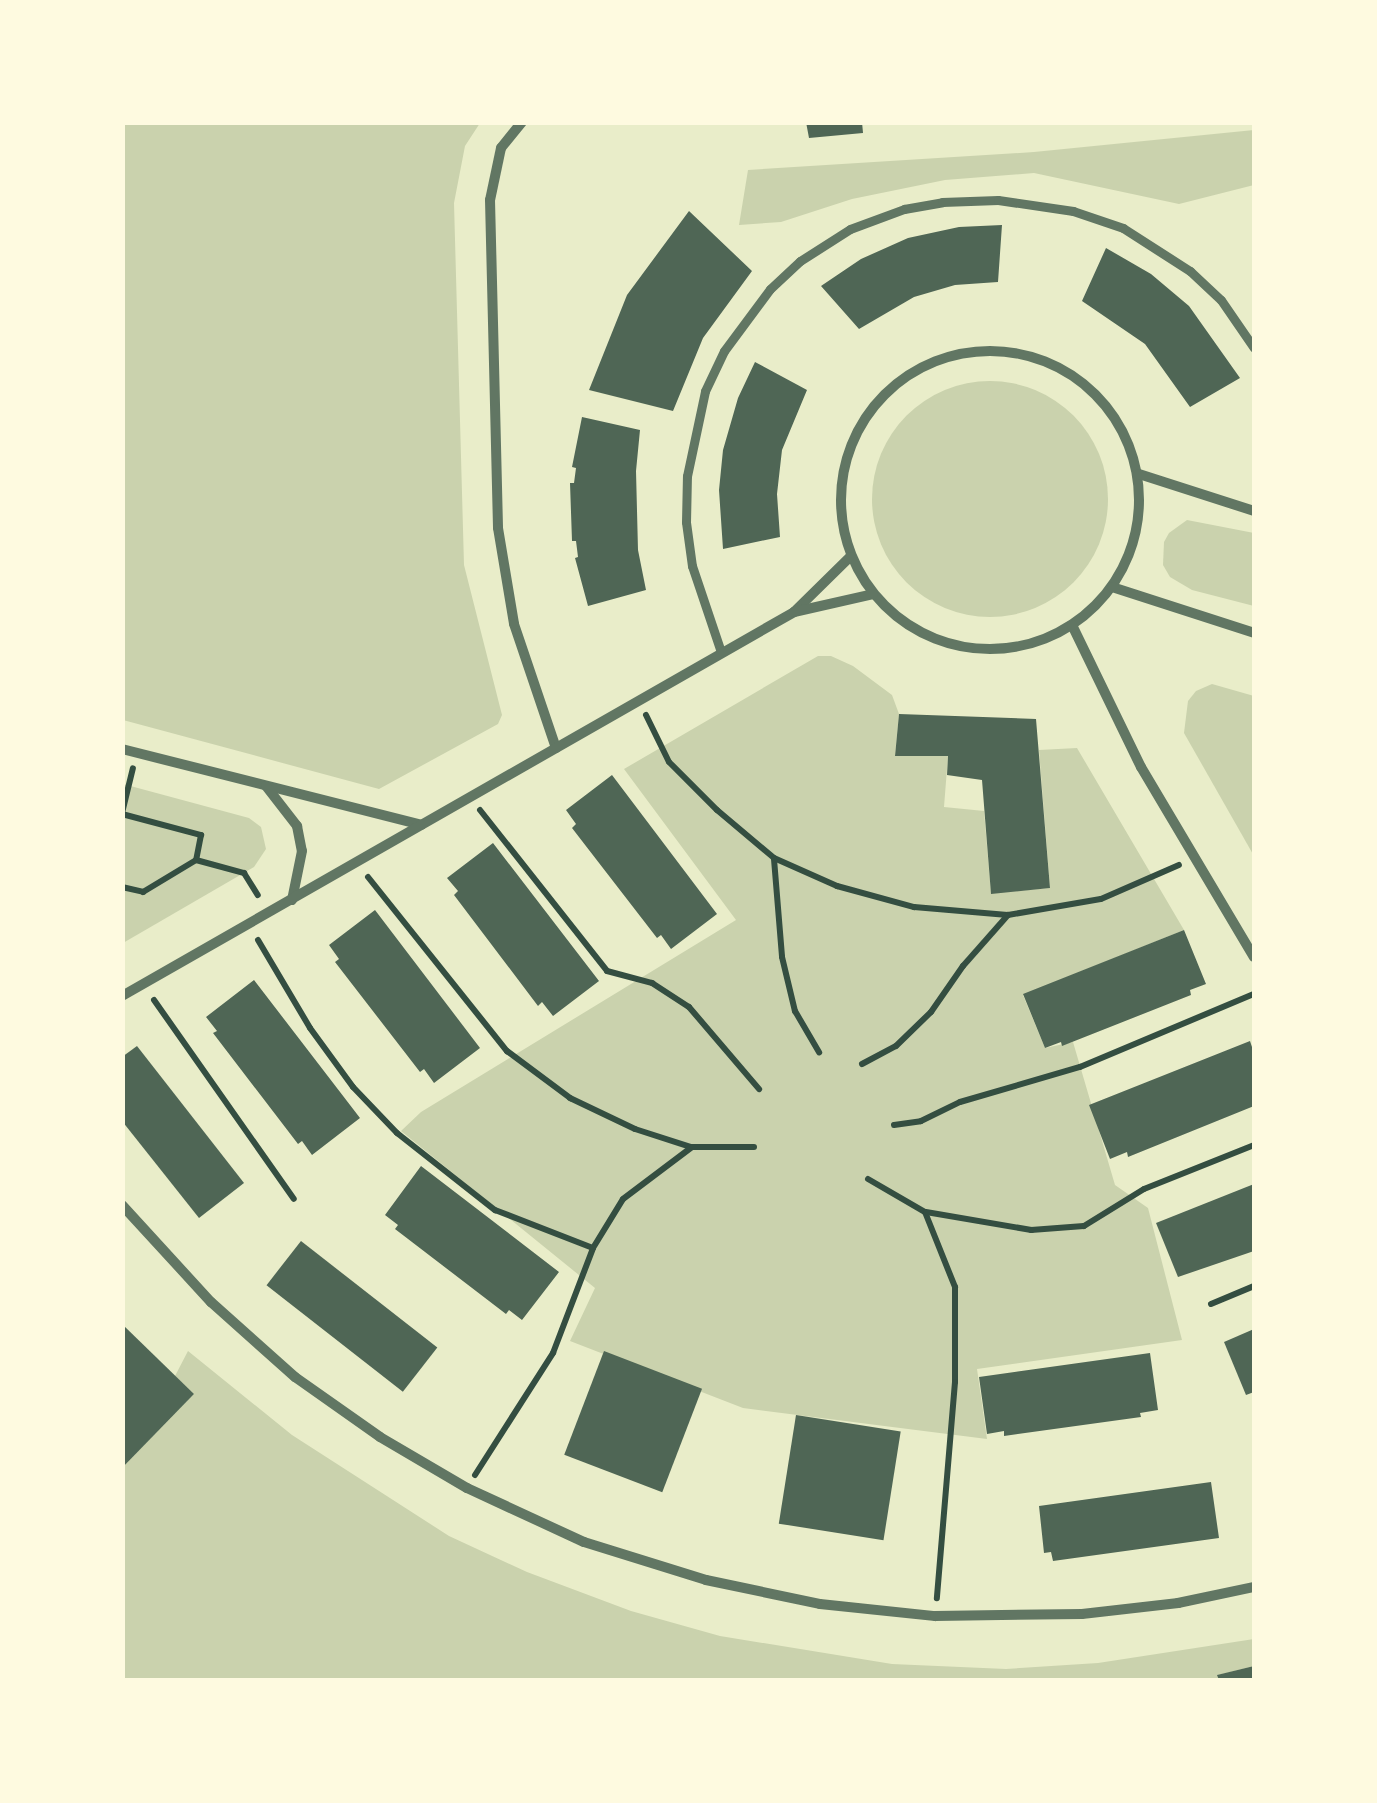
<!DOCTYPE html>
<style>
body{margin:0}
#map{position:relative;width:1377px;height:1803px;overflow:hidden;background:#e9edc9;font-family:"Public Sans",sans-serif}
div>[style]{position:absolute}
.green>*{inset:0;background:#cad2ad}
.round{border-radius:50%}
.building>*{inset:0;background:#4f6655;transform-origin:0 0}
.path>*{height:6px;margin:-3px;padding:0 3px;transform-origin:3px;border-radius:3px;background:#344e41}
.pedestrian>*{height:9px;margin:-4.5px;padding:0 4.5px;transform-origin:4.5px;border-radius:4.5px;background:#617663}
.minor>*{height:10px;margin:-5px;padding:0 5px;transform-origin:5px;border-radius:5px;background:#617663}
.minor>.ring{margin:-5px;padding:0;box-sizing:content-box;background:none;border:10px solid #617663;border-radius:50%}
span{translate:-50% -50%;white-space:nowrap;text-align:center;line-height:1.15;-webkit-text-stroke:10px #fefae0;paint-order:stroke}
.frame{position:absolute;inset:0;border:125px solid #fefae0;pointer-events:none}
</style>
<div id="map">
<div class="green">
<i style="clip-path:polygon(122px 123px,480px 123px,465px 146px,454px 203px,464px 565px,502px 715px,498px 724px,379px 789px,123px 720px)"></i>
<i style="clip-path:polygon(1254px 130px,1254px 185px,1179px 204px,1034px 173px,945px 180px,852px 199px,781px 222px,739px 225px,748px 170px,1034px 152px)"></i>
<i class="round" style="left:872px;top:381px;width:236px;height:236px"></i>
<i style="clip-path:polygon(1187px 520px,1254px 533px,1254px 606px,1192px 590px,1170px 577px,1163px 565px,1164px 542px,1169px 533px)"></i>
<i style="clip-path:polygon(818px 656px,831px 656px,853px 666px,892px 695px,899px 714px,895px 755px,948px 756px,944px 807px,984px 811px,991px 893px,1050px 888px,1039px 750px,1077px 748px,1184px 930px,1023px 995px,1045px 1048px,1073px 1042px,1115px 1185px,1148px 1208px,1182px 1340px,977px 1369px,987px 1439px,743px 1408px,570px 1341px,595px 1288px,401px 1131px,421px 1112px,736px 920px,624px 769px)"></i>
<i style="clip-path:polygon(1212px 684px,1254px 696px,1254px 856px,1184px 733px,1188px 701px,1196px 691px)"></i>
<i style="clip-path:polygon(123px 784px,249px 818px,261px 827px,266px 849px,254px 867px,123px 943px)"></i>
<i style="clip-path:polygon(188px 1351px,292px 1435px,449px 1536px,527px 1572px,631px 1611px,720px 1636px,892px 1664px,1006px 1669px,1098px 1663px,1254px 1639px,1254px 1666px,1218px 1675px,1219px 1680px,123px 1680px,122px 1468px,194px 1394px,175px 1376px)"></i>
</div>
<div class="building">
<i style="clip-path:polygon(806px 122px,862px 122px,863px 133px,809px 138px)"></i>
<i style="clip-path:polygon(689px 211px,752px 271px,703px 338px,673px 411px,589px 390px,627px 295px)"></i>
<i style="clip-path:polygon(1002px 225px,998px 282px,955px 285px,914px 297px,859px 329px,821px 286px,861px 259px,908px 238px,959px 227px)"></i>
<i style="clip-path:polygon(1106px 248px,1151px 274px,1189px 306px,1240px 378px,1190px 407px,1145px 344px,1082px 301px)"></i>
<i style="clip-path:polygon(755px 362px,807px 390px,782px 450px,777px 494px,780px 537px,723px 549px,719px 490px,723px 450px,738px 398px)"></i>
<i style="clip-path:polygon(582px 417px,640px 430px,636px 471px,638px 550px,646px 590px,588px 606px,575px 558px,578px 557px,576px 541px,572px 541px,570px 483px,574px 483px,576px 468px,572px 467px)"></i>
<i style="clip-path:polygon(899px 714px,1036px 719px,1050px 888px,991px 894px,982px 780px,947px 775px,948px 756px,895px 756px)"></i>
<i style="clip-path:polygon(612px 775px,717px 914px,671px 949px,661px 935px,657px 938px,572px 828px,576px 824px,566px 810px)"></i>
<i style="clip-path:polygon(493px 843px,599px 981px,553px 1016px,542px 1002px,538px 1006px,454px 895px,458px 891px,447px 878px)"></i>
<i style="clip-path:polygon(375px 910px,480px 1048px,434px 1083px,424px 1069px,420px 1072px,335px 962px,339px 959px,329px 945px)"></i>
<i style="clip-path:polygon(1184px 930px,1206px 984px,1190px 990px,1191px 995px,1062px 1046px,1061px 1042px,1045px 1048px,1023px 994px)"></i>
<i style="clip-path:polygon(254px 980px,360px 1118px,312px 1155px,302px 1141px,298px 1144px,213px 1033px,217px 1031px,206px 1017px)"></i>
<i style="clip-path:polygon(1250px 1041px,1254px 1053px,1254px 1106px,1128px 1157px,1127px 1152px,1110px 1159px,1089px 1105px)"></i>
<i style="clip-path:polygon(137px 1046px,244px 1183px,199px 1218px,122px 1121px,122px 1057px)"></i>
<i style="clip-path:polygon(421px 1166px,559px 1272px,522px 1320px,509px 1310px,506px 1314px,395px 1229px,398px 1225px,385px 1215px)"></i>
<i style="clip-path:polygon(1254px 1184px,1254px 1251px,1178px 1277px,1156px 1223px)"></i>
<i style="left:301px;top:1241px;width:173px;height:56px;rotate:38deg"></i>
<i style="clip-path:polygon(122px 1324px,194px 1394px,122px 1468px)"></i>
<i style="clip-path:polygon(1254px 1329px,1254px 1392px,1246px 1395px,1224px 1342px)"></i>
<i style="left:604px;top:1351px;width:105px;height:111px;rotate:21deg"></i>
<i style="clip-path:polygon(1150px 1353px,1158px 1410px,1140px 1413px,1141px 1417px,1004px 1436px,1004px 1431px,987px 1434px,979px 1377px)"></i>
<i style="left:796px;top:1415px;width:106px;height:110px;rotate:9deg"></i>
<i style="clip-path:polygon(1211px 1482px,1219px 1538px,1053px 1561px,1051px 1552px,1044px 1553px,1039px 1506px)"></i>
<i style="clip-path:polygon(1254px 1666px,1254px 1680px,1219px 1680px,1217px 1675px)"></i>
</div>
<div class="path">
<i style="left:646px;top:715px;width:52px;rotate:63.9deg"></i>
<i style="left:669px;top:762px;width:68px;rotate:45deg"></i>
<i style="left:717px;top:810px;width:75px;rotate:40.1deg"></i>
<i style="left:774px;top:858px;width:69px;rotate:24deg"></i>
<i style="left:837px;top:886px;width:80px;rotate:15.3deg"></i>
<i style="left:914px;top:907px;width:94px;rotate:4.9deg"></i>
<i style="left:1008px;top:915px;width:94px;rotate:-9.8deg"></i>
<i style="left:1101px;top:899px;width:85px;rotate:-23.6deg"></i>
<i style="left:480px;top:810px;width:205px;rotate:51.7deg"></i>
<i style="left:607px;top:971px;width:47px;rotate:14.9deg"></i>
<i style="left:652px;top:983px;width:44px;rotate:33deg"></i>
<i style="left:689px;top:1007px;width:108px;rotate:49.5deg"></i>
<i style="left:122px;top:813px;width:46px;rotate:-76.3deg"></i>
<i style="left:122px;top:814px;width:82px;rotate:14.9deg"></i>
<i style="left:201px;top:835px;width:25px;rotate:101deg"></i>
<i style="left:774px;top:859px;width:98px;rotate:85.3deg"></i>
<i style="left:782px;top:957px;width:56px;rotate:76.5deg"></i>
<i style="left:795px;top:1011px;width:48px;rotate:59.7deg"></i>
<i style="left:368px;top:877px;width:223px;rotate:51.4deg"></i>
<i style="left:507px;top:1051px;width:79px;rotate:36.7deg"></i>
<i style="left:570px;top:1098px;width:72px;rotate:25.5deg"></i>
<i style="left:635px;top:1129px;width:59px;rotate:17.8deg"></i>
<i style="left:122px;top:887px;width:22px;rotate:13deg"></i>
<i style="left:143px;top:892px;width:62px;rotate:-31.1deg"></i>
<i style="left:196px;top:860px;width:50px;rotate:15.2deg"></i>
<i style="left:244px;top:873px;width:26px;rotate:58deg"></i>
<i style="left:258px;top:940px;width:102px;rotate:59.4deg"></i>
<i style="left:310px;top:1028px;width:73px;rotate:53.9deg"></i>
<i style="left:353px;top:1087px;width:64px;rotate:46.3deg"></i>
<i style="left:397px;top:1133px;width:125px;rotate:38.2deg"></i>
<i style="left:495px;top:1210px;width:105px;rotate:21.2deg"></i>
<i style="left:154px;top:1000px;width:243px;rotate:54.9deg"></i>
<i style="left:862px;top:1064px;width:38px;rotate:-28deg"></i>
<i style="left:896px;top:1046px;width:49px;rotate:-44.2deg"></i>
<i style="left:931px;top:1012px;width:56px;rotate:-55.2deg"></i>
<i style="left:963px;top:966px;width:68px;rotate:-48.6deg"></i>
<i style="left:894px;top:1125px;width:27px;rotate:-8deg"></i>
<i style="left:921px;top:1121px;width:43px;rotate:-26deg"></i>
<i style="left:960px;top:1102px;width:125px;rotate:-16.3deg"></i>
<i style="left:1080px;top:1067px;width:189px;rotate:-22.8deg"></i>
<i style="left:868px;top:1179px;width:66px;rotate:30.1deg"></i>
<i style="left:925px;top:1212px;width:81px;rotate:68.2deg"></i>
<i style="left:955px;top:1287px;width:95px;rotate:90deg"></i>
<i style="left:955px;top:1382px;width:217px;rotate:94.8deg"></i>
<i style="left:926px;top:1212px;width:107px;rotate:9.7deg"></i>
<i style="left:1031px;top:1230px;width:53px;rotate:-4.3deg"></i>
<i style="left:1084px;top:1226px;width:70px;rotate:-31.7deg"></i>
<i style="left:1144px;top:1189px;width:118px;rotate:-21.8deg"></i>
<i style="left:1211px;top:1304px;width:47px;rotate:-22.7deg"></i>
<i style="left:475px;top:1475px;width:145px;rotate:-57.4deg"></i>
<i style="left:553px;top:1353px;width:112px;rotate:-69.1deg"></i>
<i style="left:593px;top:1248px;width:57px;rotate:-58.5deg"></i>
<i style="left:623px;top:1199px;width:86px;rotate:-37deg"></i>
<i style="left:692px;top:1147px;width:62px"></i>
</div>
<div class="pedestrian">
<i style="left:721px;top:652px;width:91px;rotate:-108.6deg"></i>
<i style="left:692px;top:566px;width:44px;rotate:-97.8deg"></i>
<i style="left:686px;top:522px;width:46px;rotate:-88.8deg"></i>
<i style="left:687px;top:476px;width:87px;rotate:-78deg"></i>
<i style="left:705px;top:391px;width:44px;rotate:-64.6deg"></i>
<i style="left:724px;top:351px;width:77px;rotate:-53.4deg"></i>
<i style="left:770px;top:289px;width:41px;rotate:-43deg"></i>
<i style="left:800px;top:261px;width:59px;rotate:-32.6deg"></i>
<i style="left:850px;top:229px;width:58px;rotate:-20.3deg"></i>
<i style="left:904px;top:209px;width:39px;rotate:-10deg"></i>
<i style="left:942px;top:202px;width:56px;rotate:-2deg"></i>
<i style="left:998px;top:200px;width:76px;rotate:8.3deg"></i>
<i style="left:1073px;top:211px;width:53px;rotate:18.8deg"></i>
<i style="left:1123px;top:228px;width:80px;rotate:32.7deg"></i>
<i style="left:1190px;top:271px;width:42px;rotate:43.1deg"></i>
<i style="left:1221px;top:300px;width:58px;rotate:55.5deg"></i>
</div>
<div class="minor">
<i style="left:522px;top:122px;width:33px;rotate:129deg"></i>
<i style="left:501px;top:148px;width:53px;rotate:101.9deg"></i>
<i style="left:490px;top:200px;width:328px;rotate:88.6deg"></i>
<i style="left:498px;top:528px;width:97px;rotate:80.5deg"></i>
<i style="left:514px;top:624px;width:131px;rotate:71.3deg"></i>
<i class="ring" style="left:841px;top:351px;width:288px;height:288px"></i>
<i style="left:1139px;top:474px;width:121px;rotate:17.8deg"></i>
<i style="left:1112px;top:587px;width:149px;rotate:17.9deg"></i>
<i style="left:795px;top:611px;width:77px;rotate:-44.5deg"></i>
<i style="left:1072px;top:625px;width:158px;rotate:64.1deg"></i>
<i style="left:1141px;top:767px;width:221px;rotate:59.3deg"></i>
<i style="left:122px;top:749px;width:309px;rotate:14.2deg"></i>
<i style="left:266px;top:786px;width:51px;rotate:52.2deg"></i>
<i style="left:297px;top:826px;width:25px;rotate:79deg"></i>
<i style="left:302px;top:851px;width:50px;rotate:101.5deg"></i>
<i style="left:122px;top:996px;width:774px;rotate:-29.74deg"></i>
<i style="left:794px;top:612px;width:81px;rotate:-12.8deg"></i>
<i style="left:122px;top:1205px;width:132px;rotate:47.5deg"></i>
<i style="left:211px;top:1302px;width:113px;rotate:41.8deg"></i>
<i style="left:295px;top:1377px;width:104px;rotate:35.2deg"></i>
<i style="left:380px;top:1437px;width:101px;rotate:30.4deg"></i>
<i style="left:467px;top:1488px;width:129px;rotate:24.8deg"></i>
<i style="left:584px;top:1542px;width:128px;rotate:17.3deg"></i>
<i style="left:706px;top:1580px;width:116px;rotate:11.9deg"></i>
<i style="left:820px;top:1604px;width:116px;rotate:6deg"></i>
<i style="left:935px;top:1616px;width:147px;rotate:-0.8deg"></i>
<i style="left:1082px;top:1614px;width:97px;rotate:-6.5deg"></i>
<i style="left:1178px;top:1603px;width:78px;rotate:-11.9deg"></i>
</div>
<div class="frame"></div>
</div>
